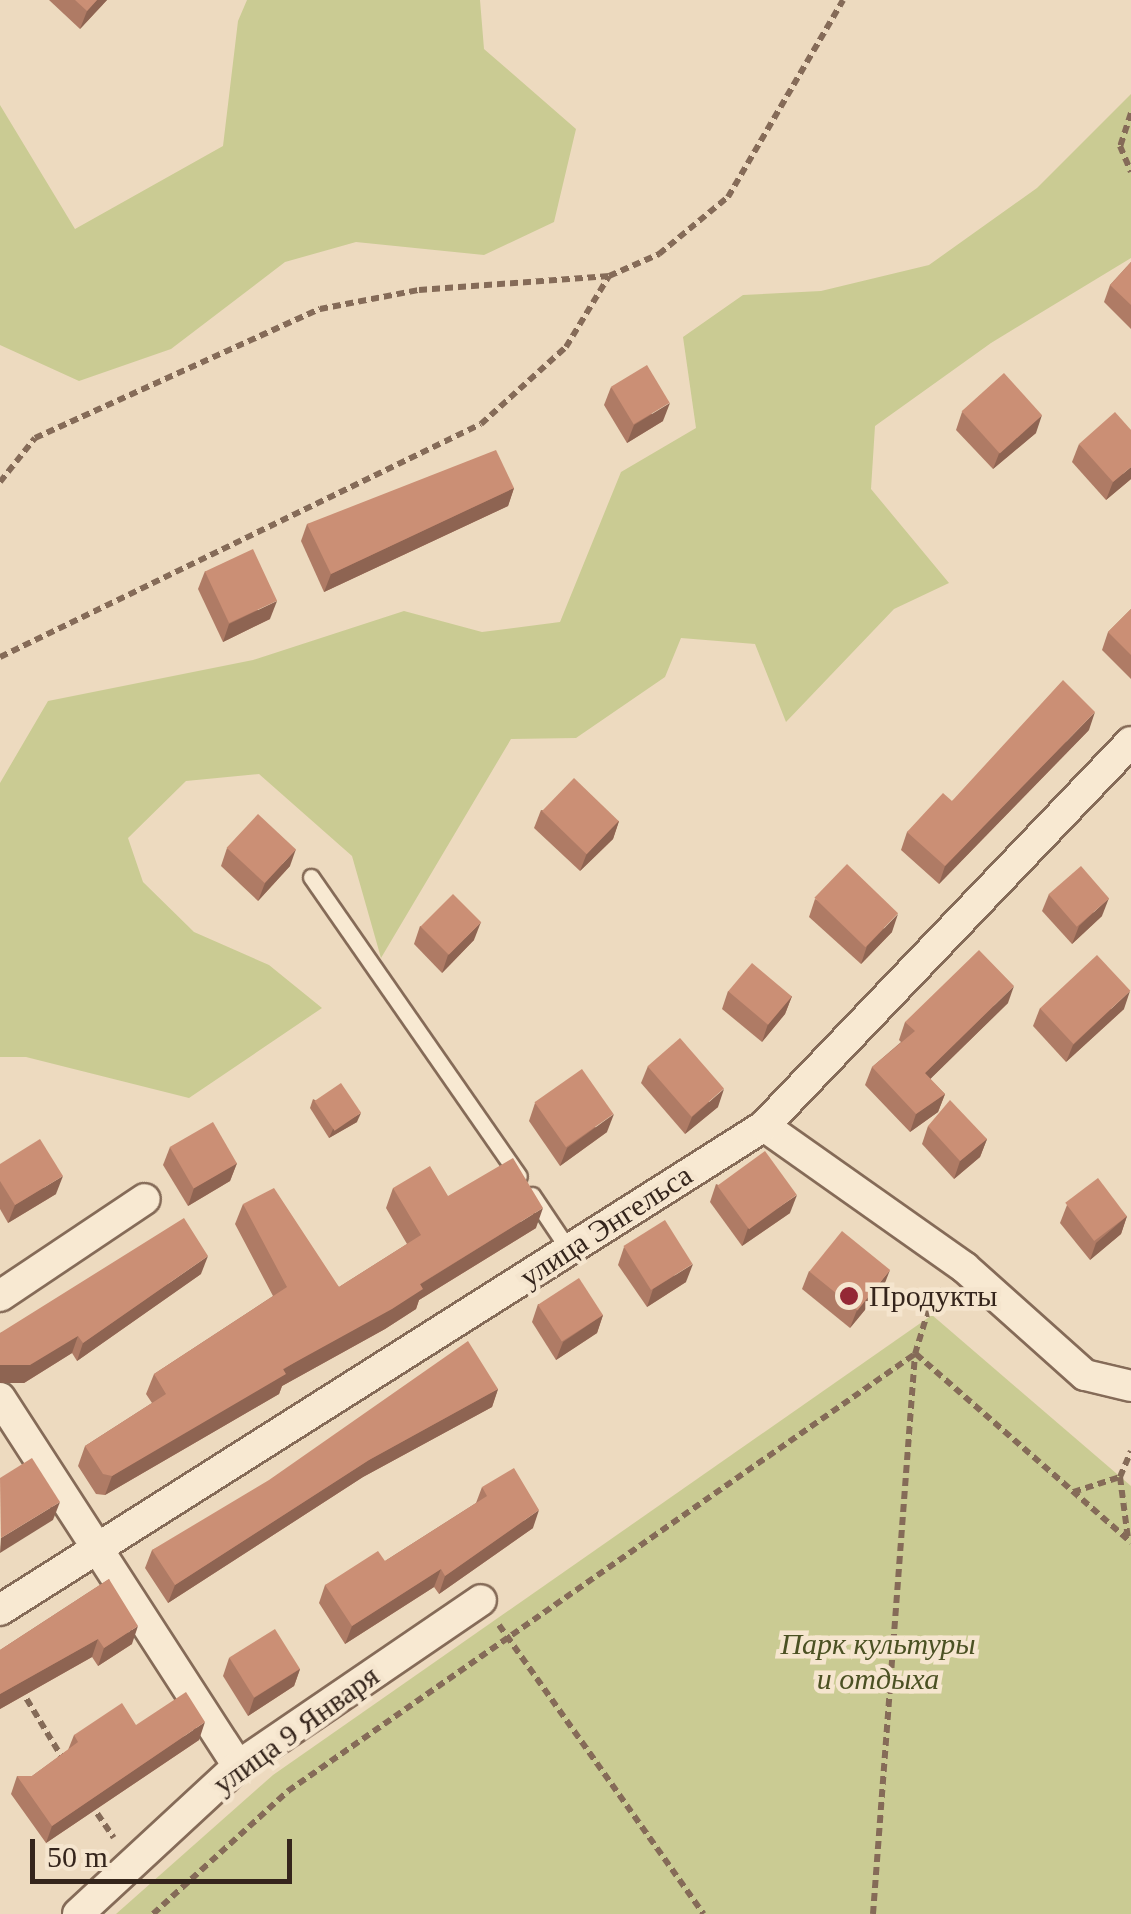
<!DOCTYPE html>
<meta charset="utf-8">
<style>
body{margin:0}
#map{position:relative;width:1131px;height:1914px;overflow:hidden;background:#eddabf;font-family:"Times New Roman",serif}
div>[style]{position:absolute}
.green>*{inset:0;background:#cacb93}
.path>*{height:6px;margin-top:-3px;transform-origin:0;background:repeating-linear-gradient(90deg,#856b58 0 8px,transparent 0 13px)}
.roads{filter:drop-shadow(2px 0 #856b58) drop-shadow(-2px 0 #856b58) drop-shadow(0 2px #856b58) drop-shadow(0 -2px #856b58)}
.service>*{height:15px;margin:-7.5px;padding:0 7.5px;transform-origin:7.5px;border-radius:7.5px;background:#f8e9d2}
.minor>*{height:30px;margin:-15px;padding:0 15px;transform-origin:15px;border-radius:15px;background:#f8e9d2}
.wall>*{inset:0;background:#af7b65}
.shaded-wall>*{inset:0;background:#8e6452}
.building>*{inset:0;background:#cb8f75;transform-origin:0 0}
.dots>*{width:28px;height:28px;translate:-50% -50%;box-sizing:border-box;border:5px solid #f5e5ce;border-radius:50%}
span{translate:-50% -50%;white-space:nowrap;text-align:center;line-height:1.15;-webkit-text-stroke:9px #f5e5ce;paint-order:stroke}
.street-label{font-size:30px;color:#35251c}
.poi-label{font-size:30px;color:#35251c}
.left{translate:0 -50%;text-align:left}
.park-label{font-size:30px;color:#4b5123;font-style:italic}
.scale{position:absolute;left:30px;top:1839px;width:262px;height:45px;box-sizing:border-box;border:5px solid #35251c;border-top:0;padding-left:12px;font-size:30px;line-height:35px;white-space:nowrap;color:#35251c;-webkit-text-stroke:8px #f5e5ce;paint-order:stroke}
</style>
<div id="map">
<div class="green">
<i style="clip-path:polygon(247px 0,480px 0,484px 49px,576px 129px,554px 222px,484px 255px,356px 242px,285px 262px,171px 349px,79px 381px,0 345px,0 105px,75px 229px,223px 146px,238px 21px)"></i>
<i style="clip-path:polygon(1131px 94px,1131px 258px,991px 343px,875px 426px,871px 489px,949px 583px,894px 609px,786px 722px,755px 644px,681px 638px,665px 677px,576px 738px,511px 739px,381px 958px,352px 856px,259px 774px,186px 781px,128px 838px,143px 882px,194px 932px,269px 965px,322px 1008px,189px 1098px,26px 1057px,0 1057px,0 783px,48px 701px,253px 660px,404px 611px,482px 632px,560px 622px,621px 472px,696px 428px,683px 337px,743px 295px,821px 291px,929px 265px,1037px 188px)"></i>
<i style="clip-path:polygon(932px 1315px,1131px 1486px,1131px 1914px,116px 1914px,273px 1775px)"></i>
</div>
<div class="path">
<i style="left:1131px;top:113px;width:35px;rotate:108deg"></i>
<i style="left:1120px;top:146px;width:28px;rotate:67deg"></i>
<i style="left:0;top:482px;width:56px;rotate:-51.5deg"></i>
<i style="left:35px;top:438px;width:313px;rotate:-24.4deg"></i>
<i style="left:320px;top:309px;width:101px;rotate:-10.9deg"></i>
<i style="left:419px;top:290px;width:191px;rotate:-4.2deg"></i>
<i style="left:609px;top:276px;width:55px;rotate:-23.7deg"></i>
<i style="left:659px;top:254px;width:89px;rotate:-39.6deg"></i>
<i style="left:728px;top:197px;width:228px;rotate:-59.7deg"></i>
<i style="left:0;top:657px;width:534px;rotate:-25.85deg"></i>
<i style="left:481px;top:424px;width:115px;rotate:-42.2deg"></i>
<i style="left:566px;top:347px;width:83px;rotate:-58.8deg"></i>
<i style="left:916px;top:1354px;width:286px;rotate:41.2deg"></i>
<i style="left:1120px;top:1477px;width:63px;rotate:82.6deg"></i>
<i style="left:1073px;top:1492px;width:49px;rotate:-17.7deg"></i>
<i style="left:1120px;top:1477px;width:28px;rotate:-67deg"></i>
<i style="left:499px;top:1625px;width:354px;rotate:54.7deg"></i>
<i style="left:20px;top:1688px;width:83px;rotate:58.8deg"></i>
<i style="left:90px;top:1803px;width:42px;rotate:55.6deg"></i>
<i style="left:153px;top:1914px;width:183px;rotate:-42.3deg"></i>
<i style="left:288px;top:1791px;width:764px;rotate:-34.88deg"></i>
<i style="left:873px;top:1914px;width:562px;rotate:-85.71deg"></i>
<i style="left:915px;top:1354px;width:59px;rotate:-73.1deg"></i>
<i style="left:932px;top:1298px;width:13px;rotate:-42deg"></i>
</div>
<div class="roads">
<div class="service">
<i style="left:311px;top:877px;width:364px;rotate:55.2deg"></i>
<i style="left:532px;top:1195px;width:66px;rotate:56.1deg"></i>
</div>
<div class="minor">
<i style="left:764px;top:1126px;width:245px;rotate:35.2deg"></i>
<i style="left:964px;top:1267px;width:162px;rotate:41.8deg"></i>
<i style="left:1085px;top:1375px;width:47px;rotate:13.4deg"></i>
<i style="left:0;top:1296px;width:174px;rotate:-33.8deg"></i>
<i style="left:0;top:1398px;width:438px;rotate:57.1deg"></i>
<i style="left:0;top:1610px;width:904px;rotate:-32.35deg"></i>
<i style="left:764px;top:1126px;width:531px;rotate:-46.3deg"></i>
<i style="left:78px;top:1914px;width:218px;rotate:-42.8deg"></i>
<i style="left:238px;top:1766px;width:294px;rotate:-34.3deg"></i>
</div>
</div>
<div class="wall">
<i style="clip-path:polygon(49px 0,107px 0,80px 29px)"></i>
<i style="clip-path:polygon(1131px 262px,1131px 329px,1104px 302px,1110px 285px)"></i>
<i style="clip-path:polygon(611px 387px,663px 421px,627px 443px,604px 405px)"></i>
<i style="clip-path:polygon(962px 412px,1036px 433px,993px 469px,956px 430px)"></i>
<i style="clip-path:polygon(1079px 444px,1131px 479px,1106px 500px,1072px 462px)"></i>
<i style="clip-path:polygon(514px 488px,508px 506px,324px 592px,301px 541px,307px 524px)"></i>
<i style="clip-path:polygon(205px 571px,270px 619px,223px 642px,198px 589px)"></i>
<i style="clip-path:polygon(1131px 609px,1131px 679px,1102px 650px,1108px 632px)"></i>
<i style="clip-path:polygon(1089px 730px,939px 884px,901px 850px,907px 832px,952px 801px)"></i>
<i style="clip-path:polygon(541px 810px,619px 821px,613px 839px,580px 871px,534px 828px)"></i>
<i style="clip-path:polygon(227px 848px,290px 866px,258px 901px,221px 866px)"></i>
<i style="clip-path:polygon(1049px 894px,1102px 916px,1072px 944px,1042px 911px)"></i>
<i style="clip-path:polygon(815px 899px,892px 932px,861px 964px,809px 917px)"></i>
<i style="clip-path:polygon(420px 926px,474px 940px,442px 973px,414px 944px)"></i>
<i style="clip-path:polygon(728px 991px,792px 996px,785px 1014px,762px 1042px,722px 1009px)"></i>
<i style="clip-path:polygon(1008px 1003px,930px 1079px,945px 1094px,938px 1112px,910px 1132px,865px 1085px,872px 1067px,901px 1042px,899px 1040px,905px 1022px)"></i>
<i style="clip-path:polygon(1040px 1008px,1124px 1009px,1066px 1062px,1033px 1026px)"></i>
<i style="clip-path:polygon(648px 1066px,718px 1107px,685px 1134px,641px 1083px)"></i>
<i style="clip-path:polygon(313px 1099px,357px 1122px,329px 1138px,310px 1108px)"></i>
<i style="clip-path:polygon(535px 1103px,607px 1132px,560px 1166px,529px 1121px)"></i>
<i style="clip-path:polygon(928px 1126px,987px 1139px,980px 1157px,954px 1179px,922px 1144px)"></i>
<i style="clip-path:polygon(170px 1147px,237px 1163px,230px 1181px,188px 1206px,163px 1165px)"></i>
<i style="clip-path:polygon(0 1164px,56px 1194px,8px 1223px,0 1209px)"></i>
<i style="clip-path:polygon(716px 1184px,790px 1213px,742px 1246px,710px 1202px)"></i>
<i style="clip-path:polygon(393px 1188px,448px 1196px,536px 1228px,419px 1300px,416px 1309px,385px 1329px,282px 1386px,279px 1394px,105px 1495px,96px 1494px,78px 1466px,85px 1446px,152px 1403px,146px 1394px,154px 1374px,273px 1296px,235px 1224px,243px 1204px,339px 1287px,407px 1244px,386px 1208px)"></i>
<i style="clip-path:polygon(1067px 1205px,1127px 1216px,1121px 1234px,1090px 1260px,1060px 1223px)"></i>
<i style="clip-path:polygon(624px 1247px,686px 1282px,647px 1307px,618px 1265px)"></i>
<i style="clip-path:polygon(809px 1271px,883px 1288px,850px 1328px,802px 1289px)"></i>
<i style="clip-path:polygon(201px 1274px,77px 1361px,72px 1353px,24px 1383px,0 1333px)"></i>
<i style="clip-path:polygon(538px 1304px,603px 1315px,597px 1333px,556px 1360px,532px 1322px)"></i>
<i style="clip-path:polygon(498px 1389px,492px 1407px,363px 1477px,168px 1603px,145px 1568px,152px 1550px)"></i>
<i style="clip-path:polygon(482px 1487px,533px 1528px,439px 1594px,434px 1587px,345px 1644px,319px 1603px,325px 1585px,385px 1561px,476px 1503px)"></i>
<i style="clip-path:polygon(109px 1579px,132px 1644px,98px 1666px,92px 1657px,0 1709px,0 1650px)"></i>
<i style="clip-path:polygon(229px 1658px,300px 1669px,294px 1686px,248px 1716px,223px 1676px)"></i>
<i style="clip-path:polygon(136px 1725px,199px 1740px,46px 1843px,11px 1794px,17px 1776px,32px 1776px,68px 1750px,74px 1735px)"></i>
</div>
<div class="shaded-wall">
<i style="clip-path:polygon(97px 0,107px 0,80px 29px,87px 11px)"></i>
<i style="clip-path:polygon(670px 403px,663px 421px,627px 443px,634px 425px)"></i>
<i style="clip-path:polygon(1042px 415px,1036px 433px,993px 469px,1000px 451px)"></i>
<i style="clip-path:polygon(1131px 467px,1131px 479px,1106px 500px,1113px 482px)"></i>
<i style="clip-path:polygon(514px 488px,508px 506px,324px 592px,331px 574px)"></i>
<i style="clip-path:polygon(277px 601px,270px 619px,223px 642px,229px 624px)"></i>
<i style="clip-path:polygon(1095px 712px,1089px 730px,939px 884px,945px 866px)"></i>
<i style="clip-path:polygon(619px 821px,613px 839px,580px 871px,587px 853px)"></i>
<i style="clip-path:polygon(296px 849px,290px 866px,258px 901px,265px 883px)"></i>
<i style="clip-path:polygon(1109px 898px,1102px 916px,1072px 944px,1079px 926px)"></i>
<i style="clip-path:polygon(898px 914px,892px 932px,861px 964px,867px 946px)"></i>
<i style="clip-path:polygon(481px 922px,474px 940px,442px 973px,448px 955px)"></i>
<i style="clip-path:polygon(1014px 986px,1008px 1003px,918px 1091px,925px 1073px)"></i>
<i style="clip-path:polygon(1130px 991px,1124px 1009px,1066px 1062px,1073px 1045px)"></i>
<i style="clip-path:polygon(792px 996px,785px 1014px,762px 1042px,768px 1024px)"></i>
<i style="clip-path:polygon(724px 1089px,718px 1107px,685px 1134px,692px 1117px)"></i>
<i style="clip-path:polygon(945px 1094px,938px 1112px,910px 1132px,916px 1114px)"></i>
<i style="clip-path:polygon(361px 1113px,357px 1122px,329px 1138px,333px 1129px)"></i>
<i style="clip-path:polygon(614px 1114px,607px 1132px,560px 1166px,567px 1148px)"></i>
<i style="clip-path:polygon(987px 1139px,980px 1157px,954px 1179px,960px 1161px)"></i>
<i style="clip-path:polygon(237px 1163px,230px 1181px,188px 1206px,194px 1188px)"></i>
<i style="clip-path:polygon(63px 1176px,56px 1194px,8px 1223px,15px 1205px)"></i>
<i style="clip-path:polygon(797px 1195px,790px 1213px,742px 1246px,748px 1228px)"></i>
<i style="clip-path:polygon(543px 1208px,536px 1228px,419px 1300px,416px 1309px,385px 1329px,282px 1386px,279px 1394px,105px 1495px,112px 1476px)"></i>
<i style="clip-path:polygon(1127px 1216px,1121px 1234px,1090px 1260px,1096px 1243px)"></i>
<i style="clip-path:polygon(208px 1256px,201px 1274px,77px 1361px,83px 1343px)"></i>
<i style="clip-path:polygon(693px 1264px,686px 1282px,647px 1307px,653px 1289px)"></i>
<i style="clip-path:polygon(890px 1270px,883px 1288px,850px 1328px,857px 1310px)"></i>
<i style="clip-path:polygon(603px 1315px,597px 1333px,556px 1360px,563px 1342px)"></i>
<i style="clip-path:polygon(78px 1336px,72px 1353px,24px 1383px,0 1383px,0 1365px)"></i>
<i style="clip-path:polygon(498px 1389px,492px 1407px,363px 1477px,168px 1603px,175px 1585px,369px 1460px)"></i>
<i style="clip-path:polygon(60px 1502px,53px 1520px,0 1553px,1px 1538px)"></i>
<i style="clip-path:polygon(539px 1510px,533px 1528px,439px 1594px,445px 1576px)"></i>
<i style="clip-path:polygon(441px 1569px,434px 1587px,345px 1644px,352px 1626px)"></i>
<i style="clip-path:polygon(138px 1626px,132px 1644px,98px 1666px,104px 1648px)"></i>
<i style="clip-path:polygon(98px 1639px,92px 1657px,0 1709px,0 1694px)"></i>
<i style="clip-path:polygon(300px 1669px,294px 1686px,248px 1716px,254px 1698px)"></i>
<i style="clip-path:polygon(205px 1722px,199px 1740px,46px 1843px,52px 1826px)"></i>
</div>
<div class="building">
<i style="clip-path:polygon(75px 0,97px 0,87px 11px)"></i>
<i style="clip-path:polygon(1131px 262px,1131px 305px,1110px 285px)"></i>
<i style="left:647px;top:365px;width:44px;height:42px;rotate:59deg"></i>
<i style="left:1004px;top:373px;width:57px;height:57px;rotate:48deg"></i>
<i style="clip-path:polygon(1115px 412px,1131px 430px,1131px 467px,1113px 482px,1079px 444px)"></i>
<i style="clip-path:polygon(496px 450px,514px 488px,331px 574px,307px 524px)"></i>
<i style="left:253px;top:549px;width:57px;height:53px;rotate:65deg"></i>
<i style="clip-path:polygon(1131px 609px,1131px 655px,1108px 632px)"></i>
<i style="clip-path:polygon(1063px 680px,1095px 712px,945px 866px,907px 832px,943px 793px,952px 801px)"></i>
<i style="left:574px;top:778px;width:62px;height:46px;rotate:44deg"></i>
<i style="left:258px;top:814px;width:52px;height:46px;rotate:43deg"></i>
<i style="left:847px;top:864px;width:71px;height:47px;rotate:44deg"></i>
<i style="left:1081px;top:866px;width:43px;height:43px;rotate:49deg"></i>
<i style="left:453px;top:894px;width:40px;height:46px;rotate:45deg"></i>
<i style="clip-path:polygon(979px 950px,1014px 986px,925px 1073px,945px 1094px,916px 1114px,872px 1067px,915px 1031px,905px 1022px)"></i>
<i style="left:1097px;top:955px;width:49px;height:78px;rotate:47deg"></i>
<i style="left:752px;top:963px;width:52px;height:37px;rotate:40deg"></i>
<i style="left:680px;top:1038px;width:67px;height:43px;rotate:49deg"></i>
<i style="left:582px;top:1069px;width:55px;height:58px;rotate:55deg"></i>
<i style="left:341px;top:1083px;width:36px;height:32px;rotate:56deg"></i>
<i style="clip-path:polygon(950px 1100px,987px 1139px,960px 1161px,928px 1126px)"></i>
<i style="left:213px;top:1122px;width:48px;height:50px;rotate:60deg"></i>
<i style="clip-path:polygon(40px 1139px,63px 1176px,15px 1205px,0 1181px,0 1164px)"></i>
<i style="left:765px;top:1151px;width:54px;height:59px;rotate:54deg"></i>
<i style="clip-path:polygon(513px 1158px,543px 1208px,420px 1284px,423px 1289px,392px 1309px,283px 1369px,286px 1374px,112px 1476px,103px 1474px,85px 1446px,166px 1394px,154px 1374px,287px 1287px,243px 1204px,274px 1188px,339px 1287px,421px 1235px,393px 1188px,430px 1166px,448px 1196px)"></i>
<i style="left:1098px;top:1178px;width:48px;height:41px;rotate:53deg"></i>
<i style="clip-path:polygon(184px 1218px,208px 1256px,83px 1343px,78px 1336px,30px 1365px,0 1365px,0 1333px)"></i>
<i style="left:665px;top:1220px;width:52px;height:49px;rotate:58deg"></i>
<i style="left:842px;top:1231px;width:62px;height:52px;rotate:39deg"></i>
<i style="left:579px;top:1278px;width:44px;height:49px;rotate:57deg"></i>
<i style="clip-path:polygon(468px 1341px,498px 1389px,369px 1460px,175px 1585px,152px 1550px,269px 1480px)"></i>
<i style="clip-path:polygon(32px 1458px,60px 1502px,1px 1538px,0 1478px)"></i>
<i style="clip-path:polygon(514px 1468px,539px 1510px,445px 1576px,441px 1569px,352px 1626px,325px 1585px,378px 1551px,385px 1561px,487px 1496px,482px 1487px)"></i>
<i style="clip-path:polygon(109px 1579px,138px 1626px,104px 1648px,98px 1639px,0 1694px,0 1650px)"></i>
<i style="left:275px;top:1629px;width:47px;height:54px;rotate:58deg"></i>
<i style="clip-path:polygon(186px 1692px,205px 1722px,52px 1826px,17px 1776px,32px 1776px,78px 1742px,74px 1735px,122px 1703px,136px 1725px)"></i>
</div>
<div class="dots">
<i style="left:849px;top:1296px;background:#942835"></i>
</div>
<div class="street-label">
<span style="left:606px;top:1226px;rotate:-33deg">улица Энгельса</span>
<span style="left:296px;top:1730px;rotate:-36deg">улица 9 Января</span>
</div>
<div class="poi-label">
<span class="left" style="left:869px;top:1296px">Продукты</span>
</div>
<div class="park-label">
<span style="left:878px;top:1661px">Парк культуры<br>и отдыха</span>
</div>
<div class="scale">50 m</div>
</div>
